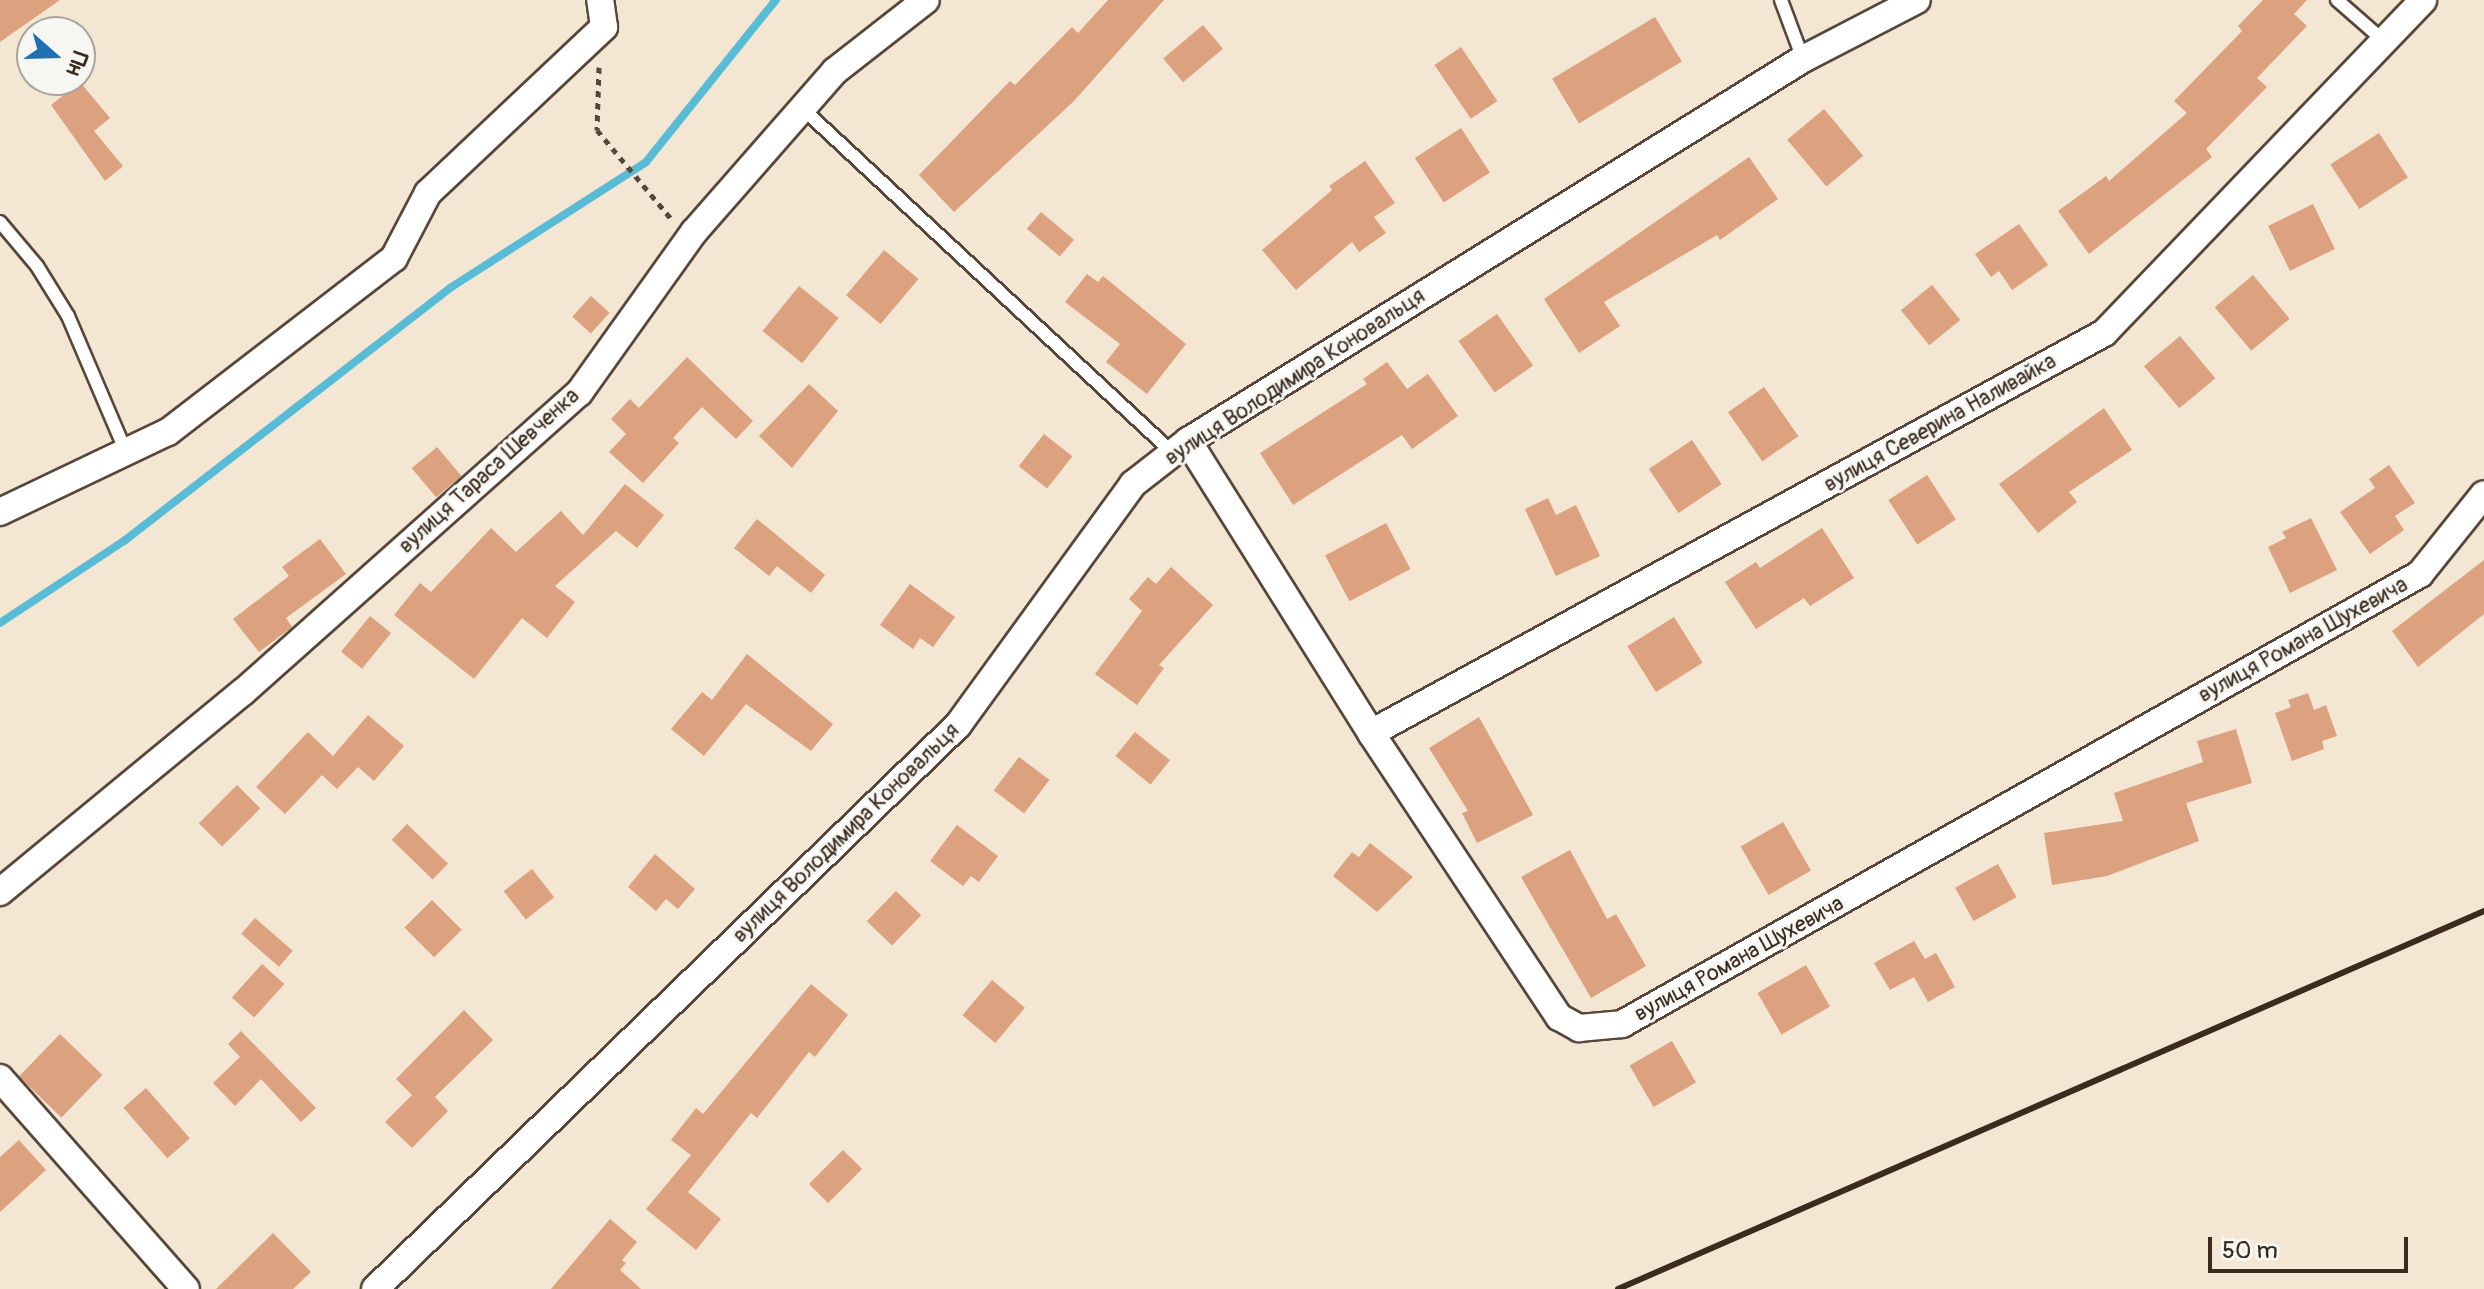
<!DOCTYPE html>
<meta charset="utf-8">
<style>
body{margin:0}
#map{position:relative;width:2484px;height:1289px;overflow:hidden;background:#f3e6d3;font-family:Pangolin,sans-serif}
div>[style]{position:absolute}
.stream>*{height:8px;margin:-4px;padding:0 4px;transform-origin:4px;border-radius:4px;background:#58bcd6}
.building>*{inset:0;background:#dca17e;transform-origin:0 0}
.path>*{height:5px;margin-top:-2.5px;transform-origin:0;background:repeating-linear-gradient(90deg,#574639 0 6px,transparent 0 12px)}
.roads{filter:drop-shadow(2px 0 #574639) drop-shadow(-2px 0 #574639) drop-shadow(0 2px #574639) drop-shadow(0 -2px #574639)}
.service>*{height:12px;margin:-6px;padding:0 6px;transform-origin:6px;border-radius:6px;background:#fff}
.minor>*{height:26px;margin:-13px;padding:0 13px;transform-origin:13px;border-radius:13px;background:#fff}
.rail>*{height:6px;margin:-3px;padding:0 3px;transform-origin:3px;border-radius:3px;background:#3b2a1e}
span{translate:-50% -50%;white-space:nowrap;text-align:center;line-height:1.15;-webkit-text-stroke:6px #f6f6f2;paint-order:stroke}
.street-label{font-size:22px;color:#3b2a1e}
.north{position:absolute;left:16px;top:16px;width:80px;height:80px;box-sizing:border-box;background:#f6f6f2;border:2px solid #aba49d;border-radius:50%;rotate:110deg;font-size:22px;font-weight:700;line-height:32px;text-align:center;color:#3b2a1e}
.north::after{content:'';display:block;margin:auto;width:28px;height:36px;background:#1f6fb2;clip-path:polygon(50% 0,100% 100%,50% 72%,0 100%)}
.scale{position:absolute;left:2208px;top:1237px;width:200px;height:36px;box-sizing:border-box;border:4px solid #3b2a1e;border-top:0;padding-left:10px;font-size:24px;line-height:28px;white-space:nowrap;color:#3b2a1e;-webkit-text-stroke:6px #f6f6f2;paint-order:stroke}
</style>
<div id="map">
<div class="stream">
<i style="left:0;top:623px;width:149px;rotate:-33.5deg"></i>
<i style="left:124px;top:541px;width:413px;rotate:-37.8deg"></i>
<i style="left:450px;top:288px;width:233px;rotate:-32.7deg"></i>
<i style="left:646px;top:162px;width:208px;rotate:-51.3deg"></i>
</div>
<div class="building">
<i style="clip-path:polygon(0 0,60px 0,0 42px)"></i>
<i style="clip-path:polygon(1108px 0,1164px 0,1074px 101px,954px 212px,919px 175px,1010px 81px,1015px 85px,1072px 27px,1078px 33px)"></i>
<i style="clip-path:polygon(2263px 0,2307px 0,2294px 14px,2307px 26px,2257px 78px,2267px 87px,2206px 149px,2212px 157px,2089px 254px,2058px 211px,2106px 176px,2109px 181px,2187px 113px,2174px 101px,2242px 31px,2238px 26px)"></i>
<i style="left:1655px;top:17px;width:52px;height:120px;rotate:59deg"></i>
<i style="left:1203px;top:25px;width:31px;height:52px;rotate:50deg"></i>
<i style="left:1461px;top:47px;width:65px;height:32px;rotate:56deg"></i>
<i style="clip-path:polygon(80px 82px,110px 118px,94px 131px,123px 166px,105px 181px,51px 105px)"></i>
<i style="left:1824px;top:109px;width:61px;height:48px;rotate:50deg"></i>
<i style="left:1461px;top:128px;width:53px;height:55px;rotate:57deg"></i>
<i style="left:2379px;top:133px;width:53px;height:58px;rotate:57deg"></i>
<i style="clip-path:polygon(1749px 157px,1778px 199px,1720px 240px,1717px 235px,1604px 302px,1620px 326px,1579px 353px,1544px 299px)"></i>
<i style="clip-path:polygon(1365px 161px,1395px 203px,1374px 217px,1386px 233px,1359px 252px,1352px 242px,1296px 290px,1262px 250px,1332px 190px,1329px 186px)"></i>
<i style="left:2313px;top:204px;width:50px;height:50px;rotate:64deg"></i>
<i style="left:1041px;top:212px;width:43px;height:22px;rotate:40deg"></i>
<i style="clip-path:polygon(2019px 224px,2048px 265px,2012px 290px,1999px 271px,1991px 277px,1975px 254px)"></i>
<i style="left:884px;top:250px;width:45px;height:59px;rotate:40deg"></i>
<i style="clip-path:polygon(1087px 274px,1098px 282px,1103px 276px,1186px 344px,1147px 394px,1106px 362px,1120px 344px,1065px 302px)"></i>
<i style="left:2253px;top:275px;width:57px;height:50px;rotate:50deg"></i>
<i style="left:1932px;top:285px;width:45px;height:40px;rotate:51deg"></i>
<i style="left:799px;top:286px;width:51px;height:58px;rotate:39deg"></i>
<i style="left:591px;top:296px;width:25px;height:28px;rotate:42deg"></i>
<i style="left:1497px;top:314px;width:63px;height:47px;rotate:55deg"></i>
<i style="left:2180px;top:336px;width:55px;height:47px;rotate:50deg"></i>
<i style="clip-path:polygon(687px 357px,753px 421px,736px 439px,702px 407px,673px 438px,679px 443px,643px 483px,609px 452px,626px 434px,611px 419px,630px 399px,639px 408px)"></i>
<i style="clip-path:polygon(1387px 362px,1407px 389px,1428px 374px,1458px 416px,1412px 449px,1402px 435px,1293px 505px,1260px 453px,1367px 384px,1363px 379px)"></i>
<i style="clip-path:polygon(809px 384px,838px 411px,792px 468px,759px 436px)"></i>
<i style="left:1764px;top:387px;width:60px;height:44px;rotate:55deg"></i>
<i style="clip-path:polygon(2104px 408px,2132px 450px,2069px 492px,2077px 502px,2038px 533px,1999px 484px)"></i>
<i style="left:1044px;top:434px;width:36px;height:41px;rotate:38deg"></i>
<i style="left:1692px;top:440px;width:53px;height:52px;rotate:56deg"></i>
<i style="left:437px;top:447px;width:38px;height:33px;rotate:50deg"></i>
<i style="clip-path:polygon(2389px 465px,2415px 503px,2395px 516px,2404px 530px,2370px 554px,2340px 512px,2375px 488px,2369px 479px)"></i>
<i style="left:1927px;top:475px;width:53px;height:46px;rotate:57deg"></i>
<i style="clip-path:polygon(625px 484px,664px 515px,637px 548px,616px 531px,555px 586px,575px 602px,547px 638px,522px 618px,474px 679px,394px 615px,420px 583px,431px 592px,491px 528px,516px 552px,561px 511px,583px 535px)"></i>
<i style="clip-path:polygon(1548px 498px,1556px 515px,1576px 505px,1600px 556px,1556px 576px,1525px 509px)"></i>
<i style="clip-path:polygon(2311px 518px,2337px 570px,2290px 593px,2268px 547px,2286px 538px,2282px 532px)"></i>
<i style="clip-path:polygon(757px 519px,825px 575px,811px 593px,777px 566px,769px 576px,734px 548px)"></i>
<i style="left:1386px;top:523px;width:52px;height:69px;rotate:62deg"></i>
<i style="clip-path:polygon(1822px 528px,1854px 578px,1810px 606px,1804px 598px,1756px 629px,1725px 582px,1756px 562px,1760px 568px)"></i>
<i style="clip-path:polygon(320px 539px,346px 574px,286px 618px,292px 627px,259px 652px,233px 619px,289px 576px,282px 567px)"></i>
<i style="clip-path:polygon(2484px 560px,2484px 614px,2418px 667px,2392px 631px)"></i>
<i style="clip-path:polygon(1171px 567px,1213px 605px,1159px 665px,1164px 668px,1137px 705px,1095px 674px,1142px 611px,1129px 599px,1148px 577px,1156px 584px)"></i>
<i style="clip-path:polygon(910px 584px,955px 617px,933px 647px,920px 638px,913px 649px,880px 625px)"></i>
<i style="left:370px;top:616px;width:27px;height:46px;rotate:39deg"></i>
<i style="left:1674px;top:617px;width:54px;height:55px;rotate:58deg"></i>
<i style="clip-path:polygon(747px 654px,833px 724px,811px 751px,746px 704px,704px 756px,671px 729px,702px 692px,712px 700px)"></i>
<i style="clip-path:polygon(2308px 693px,2314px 710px,2326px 705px,2337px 736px,2322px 741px,2324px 749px,2292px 761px,2275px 713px,2291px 707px,2288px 700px)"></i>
<i style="clip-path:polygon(368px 715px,404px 746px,374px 781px,358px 767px,337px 789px,322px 775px,285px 814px,256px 787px,308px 732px,333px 756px)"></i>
<i style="clip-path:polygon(1479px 717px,1533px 815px,1477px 843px,1462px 813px,1468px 811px,1429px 748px)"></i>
<i style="clip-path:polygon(2236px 729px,2252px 783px,2186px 803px,2199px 841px,2107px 876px,2052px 885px,2044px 833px,2123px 821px,2114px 793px,2203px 762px,2197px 741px)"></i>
<i style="left:1135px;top:732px;width:45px;height:31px;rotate:39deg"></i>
<i style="left:1019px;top:757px;width:38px;height:42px;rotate:37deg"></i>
<i style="left:237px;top:785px;width:33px;height:54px;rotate:45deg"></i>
<i style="left:1783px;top:822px;width:56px;height:49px;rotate:60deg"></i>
<i style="left:407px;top:824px;width:57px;height:22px;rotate:44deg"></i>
<i style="clip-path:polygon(957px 825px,998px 856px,979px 882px,971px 876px,963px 886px,930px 861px)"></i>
<i style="clip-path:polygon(1370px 843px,1413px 877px,1377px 912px,1333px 876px,1352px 852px,1359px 857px)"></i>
<i style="clip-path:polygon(1570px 850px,1607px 919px,1616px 914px,1646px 966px,1591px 998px,1521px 877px)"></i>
<i style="clip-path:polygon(655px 854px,695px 889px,678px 909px,666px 899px,656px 911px,628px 887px)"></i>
<i style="left:1998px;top:864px;width:38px;height:49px;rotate:61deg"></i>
<i style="left:532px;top:869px;width:36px;height:36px;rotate:52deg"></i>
<i style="left:896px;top:891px;width:35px;height:42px;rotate:44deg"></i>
<i style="left:432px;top:900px;width:42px;height:39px;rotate:45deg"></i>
<i style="left:255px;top:918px;width:50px;height:21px;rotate:41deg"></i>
<i style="clip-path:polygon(1914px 941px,1925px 959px,1936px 953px,1955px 987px,1928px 1002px,1914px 977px,1890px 990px,1874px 963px)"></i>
<i style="left:262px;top:964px;width:30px;height:45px;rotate:42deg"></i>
<i style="left:1806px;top:965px;width:48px;height:56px;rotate:60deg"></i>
<i style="left:992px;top:980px;width:43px;height:46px;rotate:40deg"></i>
<i style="clip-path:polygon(811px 984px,848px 1015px,815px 1057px,809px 1052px,757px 1118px,751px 1113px,688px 1192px,721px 1219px,696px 1250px,646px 1209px,691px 1155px,671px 1140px,696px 1108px,703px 1114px)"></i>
<i style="clip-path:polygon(464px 1010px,493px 1040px,435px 1097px,448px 1111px,412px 1148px,385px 1122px,412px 1095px,396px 1079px)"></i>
<i style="clip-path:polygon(241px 1031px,316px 1108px,301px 1122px,261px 1079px,235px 1106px,213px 1083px,240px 1057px,228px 1044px)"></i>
<i style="left:60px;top:1034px;width:59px;height:59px;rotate:44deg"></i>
<i style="left:1672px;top:1041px;width:48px;height:49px;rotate:60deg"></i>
<i style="left:146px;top:1088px;width:67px;height:30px;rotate:49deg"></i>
<i style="clip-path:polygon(19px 1140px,46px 1170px,0 1212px,0 1157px)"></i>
<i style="left:843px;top:1150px;width:27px;height:48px;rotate:45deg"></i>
<i style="clip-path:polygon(610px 1219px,637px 1242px,622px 1260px,626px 1263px,620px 1270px,641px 1289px,551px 1289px)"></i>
<i style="clip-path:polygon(273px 1233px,311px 1272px,293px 1289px,216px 1289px)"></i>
</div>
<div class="path">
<i style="left:599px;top:67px;width:63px;rotate:91.8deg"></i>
<i style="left:597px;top:130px;width:119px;rotate:50.1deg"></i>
</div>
<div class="roads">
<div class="service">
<i style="left:1781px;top:0;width:63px;rotate:69.6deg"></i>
<i style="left:2337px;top:0;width:62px;rotate:41.1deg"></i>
<i style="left:802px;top:108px;width:507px;rotate:42.92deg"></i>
<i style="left:0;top:222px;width:57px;rotate:49.9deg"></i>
<i style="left:37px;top:266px;width:59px;rotate:58.2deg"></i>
<i style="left:68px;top:316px;width:148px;rotate:66.9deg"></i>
</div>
<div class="minor">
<i style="left:1188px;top:441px;width:345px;rotate:57.9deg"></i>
<i style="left:1371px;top:733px;width:341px;rotate:56.5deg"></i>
<i style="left:1559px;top:1017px;width:23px;rotate:29deg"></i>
<i style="left:1579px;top:1028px;width:43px;rotate:-5.3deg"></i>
<i style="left:1622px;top:1024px;width:916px;rotate:-29.42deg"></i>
<i style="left:2420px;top:574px;width:102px;rotate:-51.3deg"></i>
<i style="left:0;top:512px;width:186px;rotate:-25.5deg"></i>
<i style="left:168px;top:432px;width:285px;rotate:-37.6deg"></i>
<i style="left:394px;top:258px;width:73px;rotate:-62.4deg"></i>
<i style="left:428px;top:193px;width:242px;rotate:-43.3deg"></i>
<i style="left:604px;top:27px;width:27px;rotate:-98deg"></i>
<i style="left:1371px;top:733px;width:835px;rotate:-28.62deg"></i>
<i style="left:2104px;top:333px;width:461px;rotate:-46.2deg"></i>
<i style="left:0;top:892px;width:315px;rotate:-39.5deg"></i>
<i style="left:243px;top:692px;width:450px;rotate:-41.7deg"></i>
<i style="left:579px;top:393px;width:198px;rotate:-54.5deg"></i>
<i style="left:694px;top:232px;width:214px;rotate:-48.8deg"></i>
<i style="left:835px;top:71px;width:115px;rotate:-38deg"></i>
<i style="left:0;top:1078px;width:281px;rotate:48.6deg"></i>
<i style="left:375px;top:1289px;width:811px;rotate:-44.05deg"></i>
<i style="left:958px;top:725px;width:298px;rotate:-54deg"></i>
<i style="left:1133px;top:484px;width:70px;rotate:-38deg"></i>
<i style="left:1188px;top:441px;width:724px;rotate:-31.85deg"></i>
<i style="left:1803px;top:59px;width:128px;rotate:-27.4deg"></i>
</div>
</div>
<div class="rail">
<i style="left:1618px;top:1289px;width:945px;rotate:-23.58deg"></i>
</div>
<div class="street-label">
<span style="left:1295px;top:377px;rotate:-33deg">вулиця Володимира Коновальця</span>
<span style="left:1940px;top:423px;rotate:-29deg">вулиця Северина Наливайка</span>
<span style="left:489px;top:471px;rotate:-42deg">вулиця Тараса Шевченка</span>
<span style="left:2303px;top:640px;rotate:-29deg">вулиця Романа Шухевича</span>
<span style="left:846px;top:833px;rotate:-44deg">вулиця Володимира Коновальця</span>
<span style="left:1739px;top:959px;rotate:-29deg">вулиця Романа Шухевича</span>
</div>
<div class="north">Пн</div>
<div class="scale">50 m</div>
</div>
